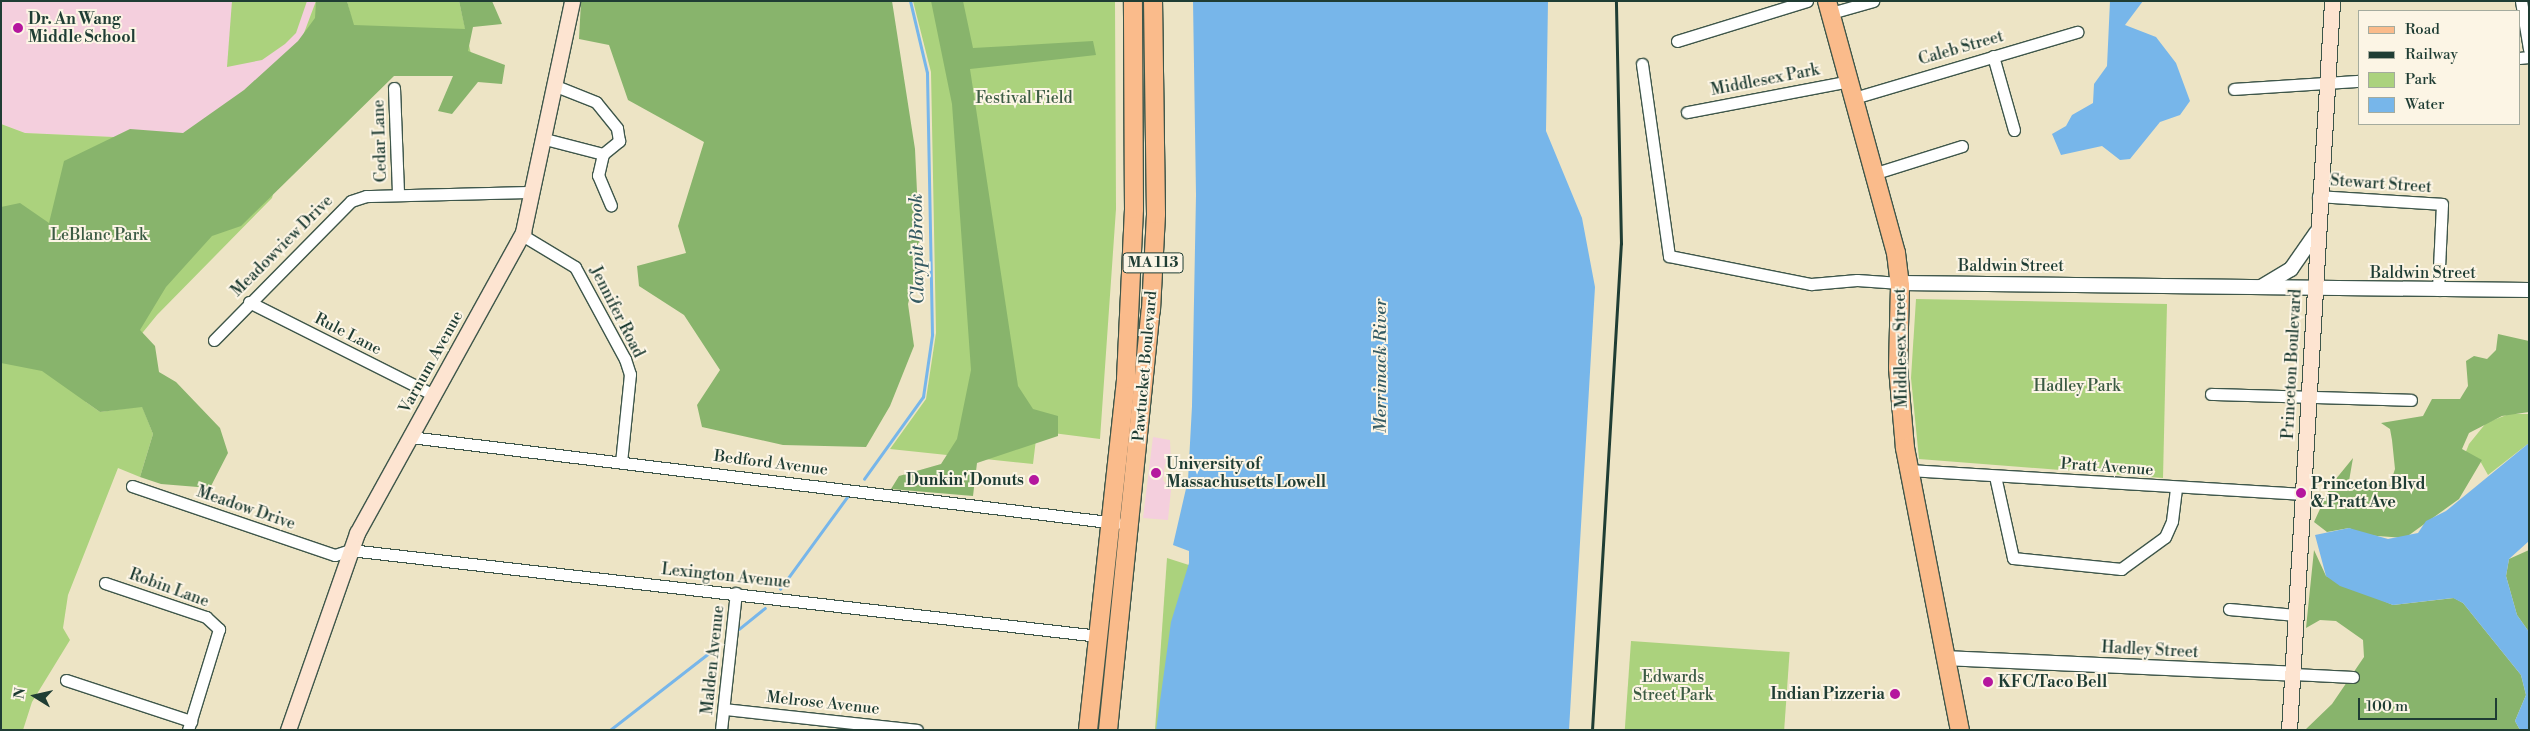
<!DOCTYPE html>
<style>
body{margin:0}
#map{position:relative;width:2530px;height:731px;overflow:hidden;background:#ede4c5;font-family:"Libre Bodoni",serif}
div>[style]{position:absolute}
.built>*{inset:0;background:#f4cfdd}
.green>*{inset:0;background:#abd27d;transform-origin:0 0}
.forest>*{inset:0;background:#88b46c}
.water>*{inset:0;background:#77b6ea}
.stream>*{height:2.5px;margin:-1.25px;padding:0 1.25px;transform-origin:1.25px;border-radius:1.25px;background:#77b6ea}
.roads{filter:drop-shadow(1px 0 #3e564a) drop-shadow(-1px 0 #3e564a) drop-shadow(0 1px #3e564a) drop-shadow(0 -1px #3e564a)}
.minor>*{height:11px;margin:-5.5px;padding:0 5.5px;transform-origin:5.5px;border-radius:5.5px;background:#fff}
.tertiary>*{height:14px;margin:-7px;padding:0 7px;transform-origin:7px;border-radius:7px;background:#fff}
.secondary>*{height:15px;margin:-7.5px;padding:0 7.5px;transform-origin:7.5px;border-radius:7.5px;background:#fde4d1}
.primary>*{height:18px;margin:-9px;padding:0 9px;transform-origin:9px;border-radius:9px;background:#fabb8b}
.rail>*{height:2.5px;margin:-1.25px;padding:0 1.25px;transform-origin:1.25px;border-radius:1.25px;background:#1f3d34}
.dots>*{width:14px;height:14px;translate:-50% -50%;box-sizing:border-box;border:2px solid #fcf5e5;border-radius:50%}
span{translate:-50% -50%;white-space:nowrap;text-align:center;line-height:1.15;-webkit-text-stroke:4px #fcf5e5;paint-order:stroke}
.shield-label span{padding:1px 4px;background:#fcf5e5;border:1px solid;border-radius:4px;-webkit-text-stroke-width:0}
.shield-label{font-size:15px;color:#1f3d34;font-weight:700}
.poi-label{font-size:16px;color:#1f3d34;font-weight:700}
.left{translate:0 -50%;text-align:left}
.right{translate:-100% -50%;text-align:right}
.street-label{font-size:16px;color:#1f3d34}
.park-label{font-size:16px;color:#3b5b43}
.water-label{font-size:18px;color:#355b62;font-style:italic}
.frame{position:absolute;inset:0;border:2px solid #1f3d34;pointer-events:none}
.legend{position:absolute;left:2358px;top:10px;width:162px;height:115px;box-sizing:border-box;background:#fcf5e5;border:1px solid #a4ab9e;margin:0;padding:6px 9px;list-style:none;font-size:15px;color:#1f3d34}
.legend li{display:flex;align-items:center;gap:10px;height:25px}
.legend b{width:25px;border:1px solid #a4ab9e}
.north{position:absolute;left:10px;top:671px;width:50px;height:50px;-webkit-text-stroke:4px #fcf5e5;paint-order:stroke;rotate:280deg;font-size:14px;font-weight:700;line-height:20px;text-align:center;color:#1f3d34}
.north::after{content:'';display:block;margin:auto;width:18px;height:22px;background:#1f3d34;clip-path:polygon(50% 0,100% 100%,50% 72%,0 100%)}
.scale{position:absolute;left:2358px;top:698px;width:139px;height:22px;box-sizing:border-box;border:2px solid #1f3d34;border-top:0;padding-left:6px;font-size:15px;line-height:18px;white-space:nowrap;color:#1f3d34;-webkit-text-stroke:4px #fcf5e5;paint-order:stroke}
</style>
<div id="map">
<div class="built">
<i style="clip-path:polygon(1px 1px,316px 1px,292px 65px,180px 140px,25px 133px,1px 124px)"></i>
<i style="clip-path:polygon(1153px 437px,1170px 440px,1171px 464px,1165px 464px,1163px 480px,1171px 490px,1168px 520px,1143px 518px)"></i>
</div>
<div class="green">
<i style="clip-path:polygon(232px 1px,307px 1px,296px 33px,285px 44px,262px 60px,227px 67px)"></i>
<i style="clip-path:polygon(316px 1px,325px 1px,272px 198px,157px 315px,86px 402px,100px 412px,142px 406px,153px 434px,140px 477px,118px 468px,68px 595px,63px 628px,70px 640px,32px 702px,23px 730px,1px 730px,1px 124px,25px 133px,180px 140px,292px 65px)"></i>
<i style="clip-path:polygon(347px 1px,459px 1px,471px 54px,353px 25px)"></i>
<i style="clip-path:polygon(913px 1px,1115px 1px,1116px 209px,1100px 439px,1037px 431px,1033px 464px,890px 449px,926px 399px,936px 333px,931px 72px)"></i>
<i style="clip-path:polygon(1916px 299px,2167px 304px,2163px 478px,1919px 459px,1911px 378px)"></i>
<i style="clip-path:polygon(2509px 414px,2529px 414px,2529px 443px,2488px 475px,2479px 459px,2465px 454px,2469px 444px,2486px 423px)"></i>
<i style="clip-path:polygon(1167px 558px,1192px 566px,1169px 730px,1155px 730px)"></i>
<i style="left:1631px;top:641px;width:159px;height:89px;rotate:4deg"></i>
</div>
<div class="forest">
<i style="clip-path:polygon(316px 1px,347px 1px,354px 25px,465px 29px,459px 1px,492px 1px,502px 24px,473px 27px,468px 51px,505px 65px,502px 84px,478px 82px,452px 114px,438px 111px,453px 76px,394px 76px,241px 226px,212px 236px,166px 287px,140px 330px,155px 346px,159px 372px,176px 382px,220px 428px,228px 453px,210px 488px,161px 484px,140px 477px,153px 434px,142px 407px,100px 412px,42px 371px,1px 363px,1px 207px,20px 203px,49px 223px,64px 161px,130px 129px,183px 133px,244px 90px,298px 41px,315px 18px)"></i>
<i style="clip-path:polygon(581px 1px,892px 1px,915px 149px,920px 256px,908px 304px,914px 346px,890px 406px,866px 447px,783px 445px,702px 427px,697px 405px,720px 370px,684px 315px,639px 286px,637px 266px,686px 253px,678px 226px,704px 142px,628px 100px,609px 45px,579px 39px)"></i>
<i style="clip-path:polygon(931px 1px,963px 1px,973px 48px,1093px 41px,1096px 55px,970px 69px,1018px 386px,1033px 409px,1058px 416px,1058px 436px,977px 463px,973px 496px,891px 489px,899px 476px,941px 464px,957px 439px,971px 370px,952px 104px)"></i>
<i style="clip-path:polygon(2498px 334px,2529px 341px,2529px 412px,2502px 416px,2469px 433px,2462px 449px,2482px 460px,2459px 499px,2405px 538px,2364px 535px,2349px 528px,2327px 532px,2314px 522px,2331px 485px,2353px 458px,2349px 481px,2376px 489px,2389px 487px,2395px 469px,2392px 440px,2390px 429px,2381px 423px,2423px 416px,2432px 399px,2460px 399px,2468px 386px,2466px 361px,2474px 356px,2487px 359px,2496px 350px)"></i>
<i style="clip-path:polygon(2314px 550px,2326px 576px,2393px 605px,2454px 598px,2463px 603px,2521px 675px,2526px 695px,2515px 721px,2520px 730px,2305px 730px,2332px 704px,2364px 657px,2363px 640px,2336px 621px,2320px 620px,2306px 628px)"></i>
<i style="clip-path:polygon(2529px 550px,2529px 632px,2517px 615px,2506px 576px,2509px 559px)"></i>
</div>
<div class="water">
<i style="clip-path:polygon(1193px 1px,1548px 1px,1546px 131px,1582px 218px,1595px 287px,1569px 730px,1156px 730px,1171px 622px,1189px 563px,1189px 551px,1173px 545px,1188px 480px,1192px 406px,1196px 195px)"></i>
<i style="clip-path:polygon(2110px 1px,2143px 1px,2125px 25px,2156px 37px,2176px 63px,2190px 101px,2180px 115px,2160px 122px,2130px 159px,2120px 160px,2102px 146px,2061px 155px,2052px 134px,2066px 126px,2072px 115px,2093px 103px,2094px 84px,2107px 66px)"></i>
<i style="clip-path:polygon(2529px 443px,2529px 541px,2509px 559px,2506px 576px,2517px 615px,2529px 632px,2529px 730px,2520px 730px,2515px 721px,2526px 695px,2521px 675px,2463px 603px,2453px 598px,2393px 605px,2340px 586px,2326px 576px,2315px 535px,2349px 528px,2388px 539px,2418px 533px,2426px 521px,2446px 511px)"></i>
</div>
<div class="stream">
<i style="left:864px;top:479px;width:101px;rotate:-54.3deg"></i>
<i style="left:923px;top:397px;width:63px;rotate:-81.7deg"></i>
<i style="left:932px;top:335px;width:262px;rotate:-91.1deg"></i>
<i style="left:927px;top:73px;width:74px;rotate:-103.3deg"></i>
<i style="left:780px;top:589px;width:114px;rotate:-53.9deg"></i>
<i style="left:739px;top:629px;width:33px;rotate:-39deg"></i>
<i style="left:610px;top:730px;width:137px;rotate:-37.9deg"></i>
</div>
<div class="roads">
<div class="minor">
<i style="left:2521px;top:1px;width:49px;rotate:80.5deg"></i>
<i style="left:1831px;top:13px;width:44px;rotate:-15.9deg"></i>
<i style="left:1677px;top:41px;width:136px;rotate:-17.1deg"></i>
<i style="left:1993px;top:56px;width:77px;rotate:74.2deg"></i>
<i style="left:2519px;top:58px;width:10px;rotate:-6deg"></i>
<i style="left:1642px;top:64px;width:194px;rotate:82deg"></i>
<i style="left:1669px;top:256px;width:145px;rotate:11.2deg"></i>
<i style="left:1811px;top:284px;width:46px;rotate:-5deg"></i>
<i style="left:1857px;top:280px;width:43px;rotate:4deg"></i>
<i style="left:394px;top:88px;width:106px;rotate:87.8deg"></i>
<i style="left:2234px;top:89px;width:125px;rotate:-3.7deg"></i>
<i style="left:1854px;top:98px;width:233px;rotate:-16.5deg"></i>
<i style="left:1687px;top:112px;width:165px;rotate:-10.8deg"></i>
<i style="left:545px;top:139px;width:60px;rotate:14.5deg"></i>
<i style="left:603px;top:154px;width:21px;rotate:-39deg"></i>
<i style="left:619px;top:141px;width:13px;rotate:-99deg"></i>
<i style="left:617px;top:128px;width:33px;rotate:-129deg"></i>
<i style="left:596px;top:102px;width:43px;rotate:-158.2deg"></i>
<i style="left:603px;top:154px;width:22px;rotate:103deg"></i>
<i style="left:598px;top:175px;width:33px;rotate:67deg"></i>
<i style="left:1876px;top:173px;width:90px;rotate:-17.4deg"></i>
<i style="left:2318px;top:196px;width:124px;rotate:3.7deg"></i>
<i style="left:2442px;top:204px;width:86px;rotate:92.7deg"></i>
<i style="left:522px;top:235px;width:62px;rotate:31.1deg"></i>
<i style="left:575px;top:267px;width:105px;rotate:61.5deg"></i>
<i style="left:625px;top:359px;width:16px;rotate:72deg"></i>
<i style="left:630px;top:374px;width:89px;rotate:95.8deg"></i>
<i style="left:249px;top:302px;width:205px;rotate:26.7deg"></i>
<i style="left:214px;top:340px;width:195px;rotate:-45.4deg"></i>
<i style="left:351px;top:201px;width:16px;rotate:-18deg"></i>
<i style="left:366px;top:196px;width:167px;rotate:-1.4deg"></i>
<i style="left:2211px;top:394px;width:200px;rotate:1.7deg"></i>
<i style="left:410px;top:437px;width:712px;rotate:6.94deg"></i>
<i style="left:1910px;top:470px;width:393px;rotate:3.5deg"></i>
<i style="left:1995px;top:476px;width:84px;rotate:77.6deg"></i>
<i style="left:2013px;top:558px;width:109px;rotate:5.8deg"></i>
<i style="left:2121px;top:569px;width:54px;rotate:-36deg"></i>
<i style="left:2165px;top:537px;width:17px;rotate:-66deg"></i>
<i style="left:2172px;top:521px;width:32px;rotate:-83deg"></i>
<i style="left:132px;top:486px;width:214px;rotate:18.8deg"></i>
<i style="left:335px;top:555px;width:16px;rotate:-18deg"></i>
<i style="left:350px;top:550px;width:754px;rotate:6.55deg"></i>
<i style="left:105px;top:583px;width:107px;rotate:18.6deg"></i>
<i style="left:206px;top:617px;width:18px;rotate:43deg"></i>
<i style="left:219px;top:629px;width:106px;rotate:107.1deg"></i>
<i style="left:2229px;top:609px;width:67px;rotate:5.1deg"></i>
<i style="left:2293px;top:674px;width:60px;rotate:2.9deg"></i>
<i style="left:66px;top:680px;width:132px;rotate:18.2deg"></i>
<i style="left:724px;top:709px;width:194px;rotate:6.2deg"></i>
<i style="left:721px;top:730px;width:138px;rotate:-83.8deg"></i>
</div>
<div class="tertiary">
<i style="left:1900px;top:283px;width:629px;rotate:0.64deg"></i>
<i style="left:2261px;top:287px;width:35px;rotate:-31deg"></i>
<i style="left:2291px;top:269px;width:44px;rotate:-55.2deg"></i>
<i style="left:1945px;top:658px;width:348px;rotate:2.6deg"></i>
</div>
<div class="secondary">
<i style="left:288px;top:730px;width:209px;rotate:-70.7deg"></i>
<i style="left:357px;top:533px;width:344px;rotate:-61.1deg"></i>
<i style="left:523px;top:232px;width:236px;rotate:-78deg"></i>
<i style="left:2289px;top:730px;width:730px;rotate:-86.62deg"></i>
</div>
<div class="primary">
<i style="left:1827px;top:1px;width:261px;rotate:74.7deg"></i>
<i style="left:1896px;top:253px;width:33px;rotate:83deg"></i>
<i style="left:1900px;top:286px;width:82px;rotate:91.4deg"></i>
<i style="left:1898px;top:368px;width:80px;rotate:85deg"></i>
<i style="left:1905px;top:448px;width:287px;rotate:79deg"></i>
<i style="left:1088px;top:730px;width:353px;rotate:-83.8deg"></i>
<i style="left:1126px;top:379px;width:170px;rotate:-87.3deg"></i>
<i style="left:1134px;top:209px;width:208px;rotate:-90.3deg"></i>
<i style="left:1108px;top:730px;width:422px;rotate:-84.2deg"></i>
<i style="left:1151px;top:310px;width:96px;rotate:-87deg"></i>
<i style="left:1156px;top:214px;width:213px;rotate:-90.8deg"></i>
</div>
</div>
<div class="rail">
<i style="left:1592px;top:730px;width:487px;rotate:-86.6deg"></i>
<i style="left:1621px;top:244px;width:243px;rotate:-91.2deg"></i>
</div>
<div class="dots">
<i style="left:18px;top:28px;background:#b5179e"></i>
<i style="left:1156px;top:473px;background:#b5179e"></i>
<i style="left:1034px;top:480px;background:#b5179e"></i>
<i style="left:2301px;top:493px;background:#b5179e"></i>
<i style="left:1988px;top:682px;background:#b5179e"></i>
<i style="left:1895px;top:694px;background:#b5179e"></i>
</div>
<div class="shield-label">
<span style="left:1153px;top:263px">MA 113</span>
</div>
<div class="poi-label">
<span class="left" style="left:28px;top:28px">Dr. An Wang<br>Middle School</span>
<span class="left" style="left:1166px;top:473px">University of<br>Massachusetts Lowell</span>
<span class="right" style="left:1024px;top:480px">Dunkin' Donuts</span>
<span class="left" style="left:2311px;top:493px">Princeton Blvd<br>&amp; Pratt Ave</span>
<span class="left" style="left:1998px;top:682px">KFC/Taco Bell</span>
<span class="right" style="left:1885px;top:694px">Indian Pizzeria</span>
</div>
<div class="street-label">
<span style="left:1961px;top:48px;rotate:-16deg">Caleb Street</span>
<span style="left:1765px;top:80px;rotate:-11deg">Middlesex Park</span>
<span style="left:380px;top:141px;rotate:-92deg">Cedar Lane</span>
<span style="left:2381px;top:184px;rotate:4deg">Stewart Street</span>
<span style="left:282px;top:246px;rotate:-45deg">Meadowview Drive</span>
<span style="left:2011px;top:266px">Baldwin Street</span>
<span style="left:2423px;top:273px">Baldwin Street</span>
<span style="left:617px;top:312px;rotate:63deg">Jennifer Road</span>
<span style="left:348px;top:334px;rotate:27deg">Rule Lane</span>
<span style="left:1901px;top:348px;rotate:-91deg">Middlesex Street</span>
<span style="left:431px;top:362px;rotate:-61deg">Varnum Avenue</span>
<span style="left:2292px;top:364px;rotate:-87deg">Princeton Boulevard</span>
<span style="left:1145px;top:366px;rotate:-85deg">Pawtucket Boulevard</span>
<span style="left:771px;top:463px;rotate:7deg">Bedford Avenue</span>
<span style="left:2107px;top:467px;rotate:4deg">Pratt Avenue</span>
<span style="left:246px;top:508px;rotate:19deg">Meadow Drive</span>
<span style="left:726px;top:576px;rotate:6deg">Lexington Avenue</span>
<span style="left:169px;top:588px;rotate:20deg">Robin Lane</span>
<span style="left:2150px;top:650px;rotate:3deg">Hadley Street</span>
<span style="left:713px;top:660px;rotate:-84deg">Malden Avenue</span>
<span style="left:823px;top:703px;rotate:6deg">Melrose Avenue</span>
</div>
<div class="park-label">
<span style="left:1024px;top:98px">Festival Field</span>
<span style="left:99px;top:235px">LeBlanc Park</span>
<span style="left:2077px;top:386px">Hadley Park</span>
<span style="left:1673px;top:686px">Edwards<br>Street Park</span>
</div>
<div class="water-label">
<span style="left:918px;top:249px;rotate:-91deg">Claypit Brook</span>
<span style="left:1381px;top:366px;rotate:-90deg">Merrimack River</span>
</div>
<div class="frame"></div>
<ul class="legend">
<li><b style="height:6px;background:#fabb8b"></b>Road</li>
<li><b style="height:6px;background:#1f3d34"></b>Railway</li>
<li><b style="height:14px;background:#abd27d"></b>Park</li>
<li><b style="height:14px;background:#77b6ea"></b>Water</li>
</ul>
<div class="north">N</div>
<div class="scale">100 m</div>
</div>
